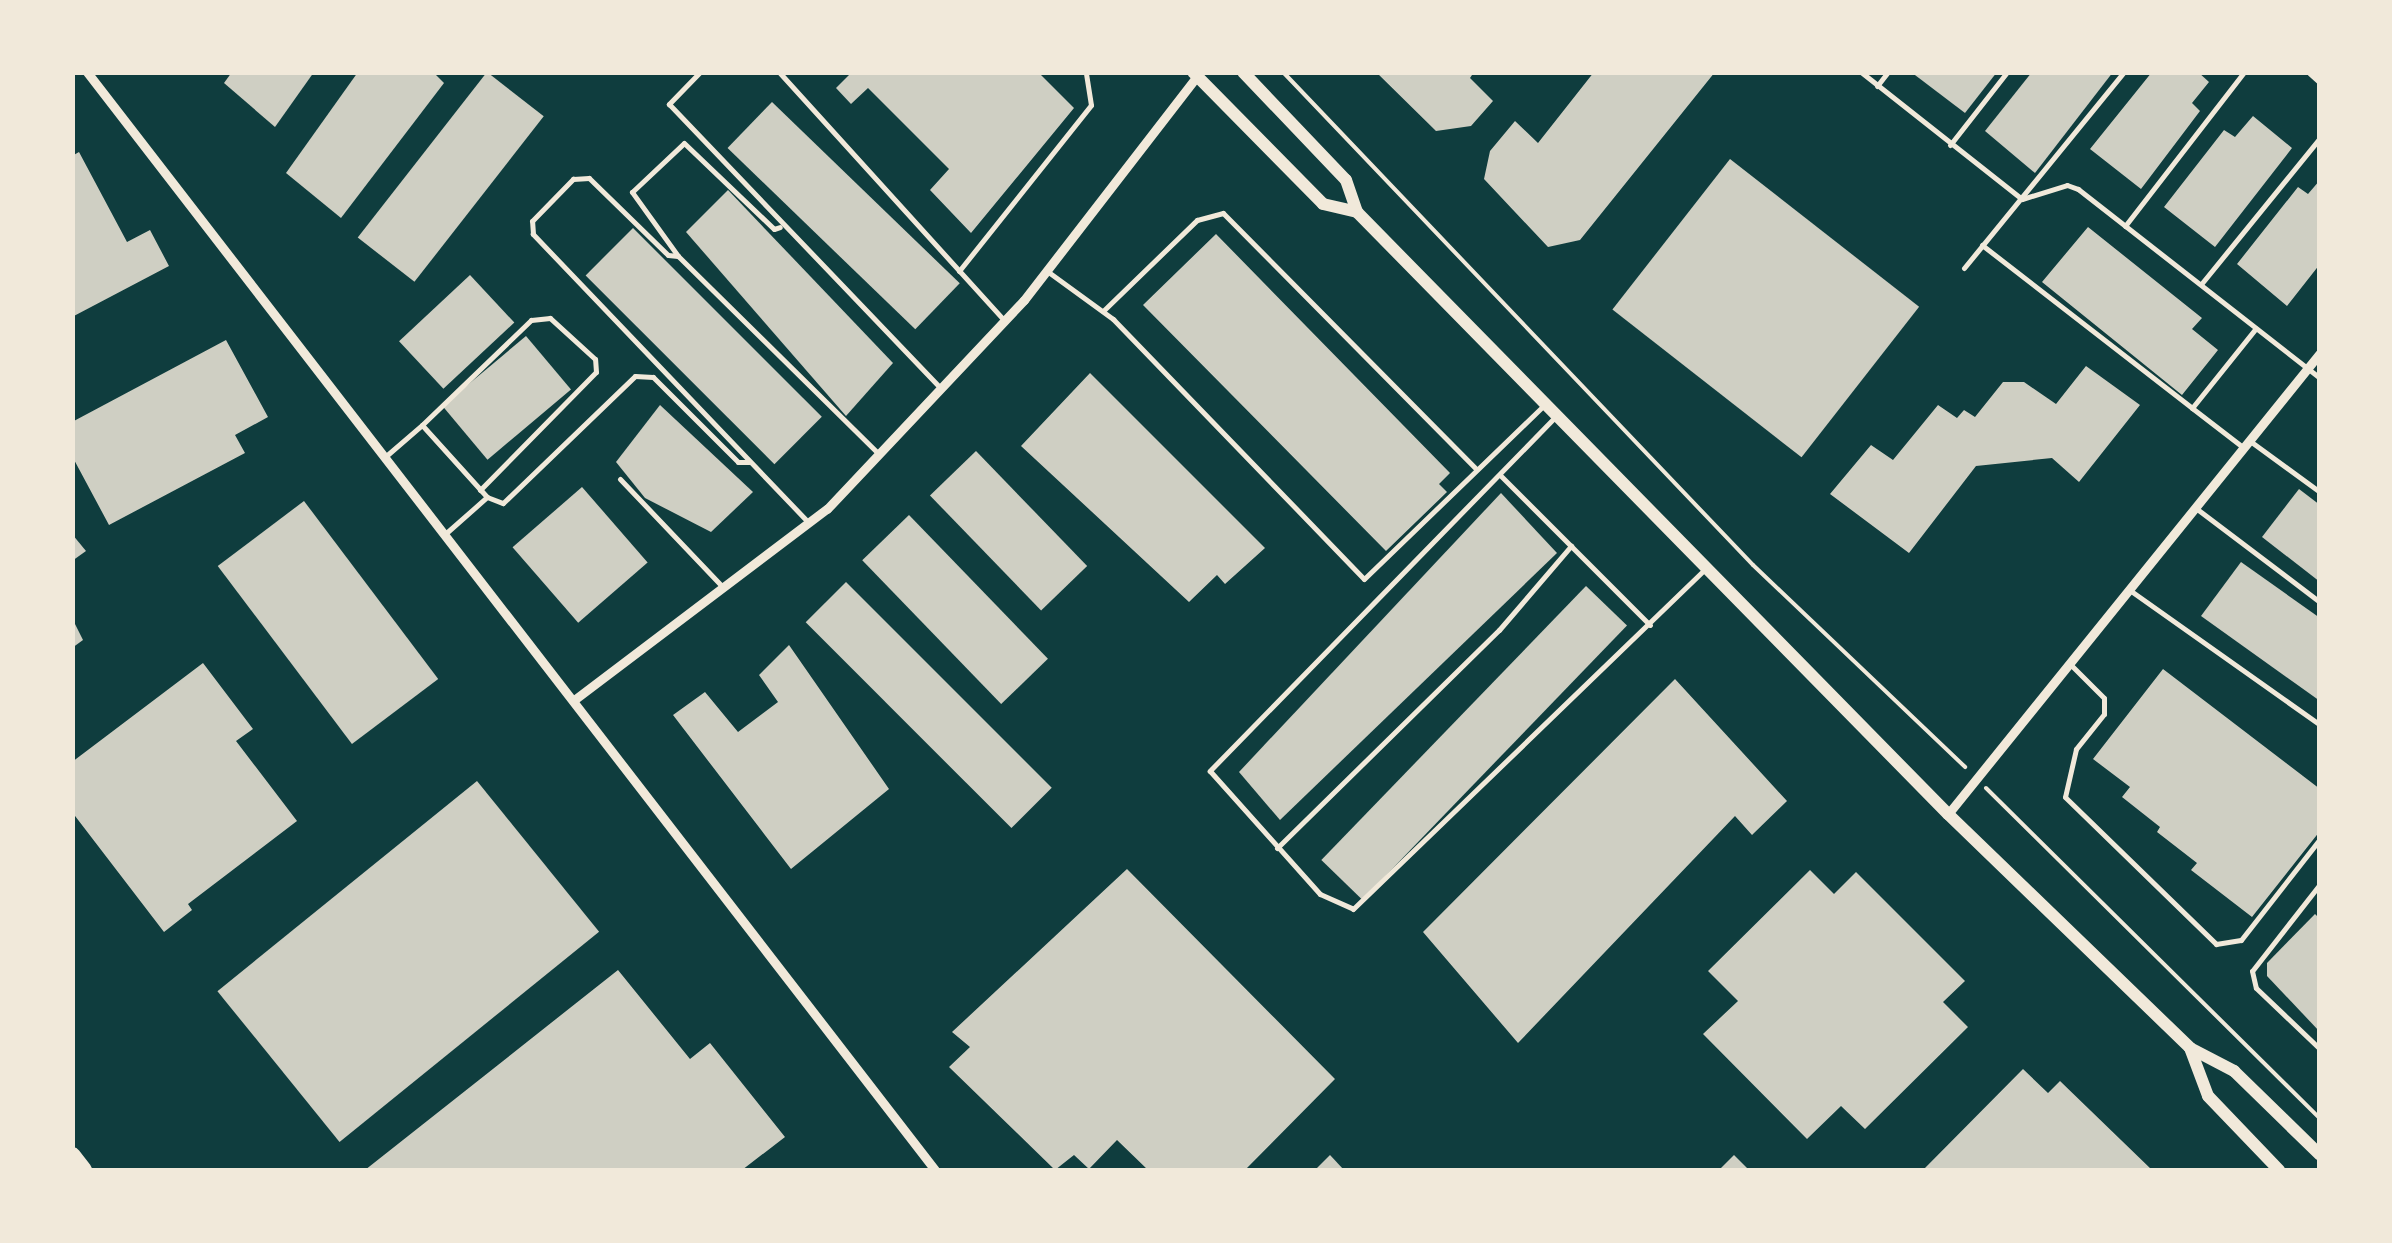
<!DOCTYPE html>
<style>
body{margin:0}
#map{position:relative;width:2392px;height:1243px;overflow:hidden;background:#0f3d3e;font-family:"PT Serif",serif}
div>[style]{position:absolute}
.building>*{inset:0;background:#cfcfc3;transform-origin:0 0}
.path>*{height:4px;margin:-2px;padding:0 2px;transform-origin:2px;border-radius:2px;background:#f1e9da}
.service>*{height:5px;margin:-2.5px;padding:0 2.5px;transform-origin:2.5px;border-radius:2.5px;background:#f1e9da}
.minor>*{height:9px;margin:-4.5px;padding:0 4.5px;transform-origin:4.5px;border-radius:4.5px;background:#f1e9da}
.secondary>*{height:12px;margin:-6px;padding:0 6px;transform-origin:6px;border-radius:6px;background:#f1e9da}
.motorway>*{height:18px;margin:-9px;padding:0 9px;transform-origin:9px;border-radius:9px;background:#f1e9da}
span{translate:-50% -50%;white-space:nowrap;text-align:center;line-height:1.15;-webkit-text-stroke:9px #f1e9da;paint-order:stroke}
.frame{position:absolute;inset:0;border:75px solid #f1e9da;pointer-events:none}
</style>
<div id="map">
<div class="building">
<i style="clip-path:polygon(232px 72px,314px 72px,275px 127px,224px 83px)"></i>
<i style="clip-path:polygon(358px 72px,433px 72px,444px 83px,341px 218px,286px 173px)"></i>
<i style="left:487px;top:72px;width:72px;height:210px;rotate:38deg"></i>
<i style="clip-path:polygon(852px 72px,1038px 72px,1074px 108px,971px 233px,930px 190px,949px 169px,868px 88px,851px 104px,836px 88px)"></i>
<i style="clip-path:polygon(1376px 72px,1474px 72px,1470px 78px,1493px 101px,1471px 126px,1436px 131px)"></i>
<i style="clip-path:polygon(1594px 72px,1715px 72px,1580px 240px,1548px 247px,1484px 179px,1490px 151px,1515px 121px,1538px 143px)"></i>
<i style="clip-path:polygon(1911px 72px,1997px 72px,1965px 113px)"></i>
<i style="clip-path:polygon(2032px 72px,2113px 72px,2035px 173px,1985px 131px)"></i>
<i style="clip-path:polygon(2152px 72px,2198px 72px,2209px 82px,2192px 103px,2200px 111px,2141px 189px,2090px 149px)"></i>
<i style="left:772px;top:102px;width:261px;height:64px;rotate:44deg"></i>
<i style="clip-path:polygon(2253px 116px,2292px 148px,2215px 247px,2164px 207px,2224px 130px,2235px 137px)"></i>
<i style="clip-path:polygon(79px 152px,127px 242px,150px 230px,169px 266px,72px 317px,72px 156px)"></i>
<i style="left:1730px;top:159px;width:240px;height:191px;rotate:38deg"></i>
<i style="clip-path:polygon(2320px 180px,2320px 264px,2287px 306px,2237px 264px,2298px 187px,2308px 194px)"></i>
<i style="clip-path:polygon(728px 190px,893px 363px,846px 416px,686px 232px)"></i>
<i style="clip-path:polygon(2088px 227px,2202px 318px,2192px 329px,2218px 350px,2182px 395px,2042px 282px)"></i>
<i style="left:633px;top:228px;width:267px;height:67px;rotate:45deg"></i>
<i style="clip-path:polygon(1216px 234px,1450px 473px,1439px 484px,1447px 492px,1386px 551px,1143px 305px)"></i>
<i style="left:470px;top:275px;width:65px;height:97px;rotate:47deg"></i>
<i style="left:526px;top:336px;width:70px;height:109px;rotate:50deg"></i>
<i style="clip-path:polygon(226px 340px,268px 417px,235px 435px,245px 453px,109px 525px,72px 456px,72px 422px)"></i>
<i style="clip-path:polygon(2086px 366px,2140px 405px,2079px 482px,2052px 458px,1976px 466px,1909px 553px,1830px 494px,1871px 445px,1893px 460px,1938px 405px,1957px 418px,1964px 410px,1975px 417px,2003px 382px,2024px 382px,2056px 404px)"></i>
<i style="clip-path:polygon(1090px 373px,1265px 548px,1225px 584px,1217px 575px,1189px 602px,1021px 446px)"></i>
<i style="clip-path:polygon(660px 405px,753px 492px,711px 532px,645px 498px,616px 462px)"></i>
<i style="left:976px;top:451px;width:160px;height:64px;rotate:46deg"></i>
<i style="left:582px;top:487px;width:100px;height:92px;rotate:49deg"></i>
<i style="clip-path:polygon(2299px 489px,2320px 505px,2320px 582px,2262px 537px)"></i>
<i style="clip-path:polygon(1501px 493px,1557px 553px,1280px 820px,1239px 772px)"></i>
<i style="left:304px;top:501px;width:223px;height:108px;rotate:53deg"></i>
<i style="left:909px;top:515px;width:200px;height:65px;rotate:46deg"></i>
<i style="clip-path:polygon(72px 534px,86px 551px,72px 561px)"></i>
<i style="clip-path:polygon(2241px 562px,2320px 618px,2320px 701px,2201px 616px)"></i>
<i style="left:846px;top:582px;width:291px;height:57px;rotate:45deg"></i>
<i style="left:1586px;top:586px;width:57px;height:381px;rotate:44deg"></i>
<i style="clip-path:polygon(72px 618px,83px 640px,72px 648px)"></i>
<i style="clip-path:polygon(789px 645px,889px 789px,791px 869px,673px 715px,705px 692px,738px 732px,778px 702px,759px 675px)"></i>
<i style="clip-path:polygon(203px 663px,253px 729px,236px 741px,297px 821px,188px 904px,192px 910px,164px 932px,72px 812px,72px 762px)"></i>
<i style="clip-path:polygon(2163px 669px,2320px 789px,2320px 831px,2252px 917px,2191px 870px,2197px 863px,2157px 832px,2160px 827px,2122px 797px,2130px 787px,2093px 759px)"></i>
<i style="clip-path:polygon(1675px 679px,1787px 801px,1752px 835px,1735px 816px,1518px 1043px,1423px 932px)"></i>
<i style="left:477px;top:781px;width:194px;height:334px;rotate:51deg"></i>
<i style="clip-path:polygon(1127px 869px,1335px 1079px,1245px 1170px,1148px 1170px,1117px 1140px,1089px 1169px,1074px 1155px,1055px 1170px,949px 1067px,970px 1047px,952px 1032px)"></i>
<i style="clip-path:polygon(1810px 870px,1834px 894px,1856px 872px,1965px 981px,1943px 1002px,1968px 1027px,1865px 1129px,1841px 1106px,1807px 1139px,1703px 1034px,1738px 1001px,1708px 971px)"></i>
<i style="clip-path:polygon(2315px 914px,2320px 919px,2320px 1032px,2267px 976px,2267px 963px)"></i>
<i style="clip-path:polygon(618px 970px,690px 1059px,710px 1043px,785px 1137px,742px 1170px,365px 1170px)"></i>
<i style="clip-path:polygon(2023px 1069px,2048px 1093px,2060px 1081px,2152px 1170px,1923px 1170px)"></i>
<i style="clip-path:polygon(1330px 1155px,1344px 1170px,1315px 1170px)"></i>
<i style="clip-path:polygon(1734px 1155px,1749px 1170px,1719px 1170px)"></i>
</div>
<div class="path">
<i style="left:1283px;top:72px;width:681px;rotate:46.37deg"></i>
<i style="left:1753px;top:565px;width:293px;rotate:43.6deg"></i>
<i style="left:1986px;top:788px;width:470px;rotate:44.7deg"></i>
</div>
<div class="service">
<i style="left:700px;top:72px;width:45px;rotate:134.1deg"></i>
<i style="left:669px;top:104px;width:394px;rotate:46.3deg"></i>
<i style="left:779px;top:72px;width:336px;rotate:47.8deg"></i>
<i style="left:1861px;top:72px;width:205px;rotate:38.3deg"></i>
<i style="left:2022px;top:199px;width:47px;rotate:-17.3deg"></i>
<i style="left:2067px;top:185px;width:12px;rotate:20deg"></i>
<i style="left:2078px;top:189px;width:307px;rotate:38deg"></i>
<i style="left:1877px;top:86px;width:18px;rotate:-52deg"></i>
<i style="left:1950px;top:145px;width:93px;rotate:-52deg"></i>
<i style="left:2125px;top:226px;width:195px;rotate:-52.3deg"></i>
<i style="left:1982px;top:245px;width:266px;rotate:37.8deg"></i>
<i style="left:678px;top:256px;width:79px;rotate:-125.7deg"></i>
<i style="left:632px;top:192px;width:71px;rotate:-43.3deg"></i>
<i style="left:684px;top:143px;width:124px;rotate:43.7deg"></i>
<i style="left:774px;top:229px;width:6px;rotate:-18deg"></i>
<i style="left:1964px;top:268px;width:253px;rotate:-50.8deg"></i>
<i style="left:959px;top:271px;width:212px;rotate:-51.5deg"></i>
<i style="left:1091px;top:105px;width:33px;rotate:-99deg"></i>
<i style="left:1047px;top:271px;width:82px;rotate:36deg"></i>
<i style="left:1113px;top:319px;width:361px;rotate:46deg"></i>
<i style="left:1364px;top:579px;width:249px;rotate:-44deg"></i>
<i style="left:2202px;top:283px;width:187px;rotate:-50.9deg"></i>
<i style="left:1103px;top:311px;width:131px;rotate:-44.1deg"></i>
<i style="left:1197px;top:220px;width:27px;rotate:-15deg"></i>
<i style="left:1223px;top:213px;width:360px;rotate:45.3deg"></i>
<i style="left:1556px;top:416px;width:496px;rotate:134.3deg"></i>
<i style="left:1210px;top:771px;width:165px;rotate:48.2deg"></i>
<i style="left:1320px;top:894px;width:36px;rotate:24deg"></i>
<i style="left:1353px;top:909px;width:489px;rotate:-44deg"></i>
<i style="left:2250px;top:441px;width:87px;rotate:36.1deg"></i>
<i style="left:2244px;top:448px;width:66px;rotate:-142.4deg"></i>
<i style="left:2192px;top:408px;width:102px;rotate:-51.3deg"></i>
<i style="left:386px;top:456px;width:48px;rotate:-40.7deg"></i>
<i style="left:1500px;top:475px;width:212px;rotate:45deg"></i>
<i style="left:620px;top:479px;width:149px;rotate:46.4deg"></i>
<i style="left:480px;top:490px;width:165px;rotate:-45.5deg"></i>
<i style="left:596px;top:372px;width:13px;rotate:-94deg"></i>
<i style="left:595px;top:359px;width:61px;rotate:-137.7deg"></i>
<i style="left:550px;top:318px;width:19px;rotate:174deg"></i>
<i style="left:531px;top:320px;width:151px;rotate:136.1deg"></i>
<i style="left:422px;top:425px;width:97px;rotate:47.9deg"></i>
<i style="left:2197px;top:509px;width:154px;rotate:37.1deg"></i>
<i style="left:809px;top:523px;width:400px;rotate:-133.7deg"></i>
<i style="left:533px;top:234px;width:13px;rotate:-94deg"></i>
<i style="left:532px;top:221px;width:59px;rotate:-45.7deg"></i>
<i style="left:573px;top:179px;width:16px;rotate:-4deg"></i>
<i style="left:589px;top:178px;width:110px;rotate:44.3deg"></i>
<i style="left:668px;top:255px;width:10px;rotate:6deg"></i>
<i style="left:678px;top:256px;width:281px;rotate:44.6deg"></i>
<i style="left:445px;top:534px;width:56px;rotate:-41.4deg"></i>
<i style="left:487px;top:497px;width:17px;rotate:21deg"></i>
<i style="left:503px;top:503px;width:183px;rotate:-43.9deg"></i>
<i style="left:635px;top:376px;width:18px;rotate:3deg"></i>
<i style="left:653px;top:377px;width:120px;rotate:45deg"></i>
<i style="left:738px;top:462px;width:11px"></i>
<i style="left:2131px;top:591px;width:232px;rotate:35.3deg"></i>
<i style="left:2072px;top:666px;width:45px;rotate:45deg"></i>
<i style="left:2104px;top:698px;width:16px;rotate:90deg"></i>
<i style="left:2104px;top:714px;width:45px;rotate:128.7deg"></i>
<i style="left:2076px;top:749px;width:49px;rotate:102.9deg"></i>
<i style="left:2065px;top:797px;width:211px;rotate:44.2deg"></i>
<i style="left:2216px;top:944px;width:25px;rotate:-9deg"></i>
<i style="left:2241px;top:940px;width:128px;rotate:-52deg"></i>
<i style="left:1277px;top:848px;width:311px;rotate:-44.5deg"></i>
<i style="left:1499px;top:630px;width:111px;rotate:-49.4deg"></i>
<i style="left:2320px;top:884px;width:110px;rotate:128deg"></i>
<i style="left:2252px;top:971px;width:17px;rotate:77deg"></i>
<i style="left:2256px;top:988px;width:88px;rotate:43.6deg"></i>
</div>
<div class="minor">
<i style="left:87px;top:72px;width:1387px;rotate:52.32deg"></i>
<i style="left:2311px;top:72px;width:12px;rotate:42deg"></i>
<i style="left:574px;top:700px;width:317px;rotate:-37.1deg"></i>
<i style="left:827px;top:509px;width:287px;rotate:-46.7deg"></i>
<i style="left:1024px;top:300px;width:284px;rotate:-52.3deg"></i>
<i style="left:1948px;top:814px;width:592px;rotate:-51.1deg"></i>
</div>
<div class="secondary">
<i style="left:1193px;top:72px;width:185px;rotate:45.4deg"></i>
<i style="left:1323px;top:204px;width:35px;rotate:13deg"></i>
<i style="left:1243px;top:72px;width:149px;rotate:46.4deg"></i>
<i style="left:1346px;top:180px;width:34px;rotate:71deg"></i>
<i style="left:1357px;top:212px;width:844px;rotate:45.53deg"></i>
<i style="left:1948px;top:814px;width:337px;rotate:44deg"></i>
<i style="left:2190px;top:1048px;width:50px;rotate:27.6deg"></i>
<i style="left:2234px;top:1071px;width:120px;rotate:44.3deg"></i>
<i style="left:2190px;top:1048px;width:51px;rotate:69.4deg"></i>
<i style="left:2208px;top:1096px;width:103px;rotate:46.2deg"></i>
</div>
<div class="motorway">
<i style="left:72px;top:1156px;width:18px;rotate:52deg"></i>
</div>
<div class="frame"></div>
</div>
